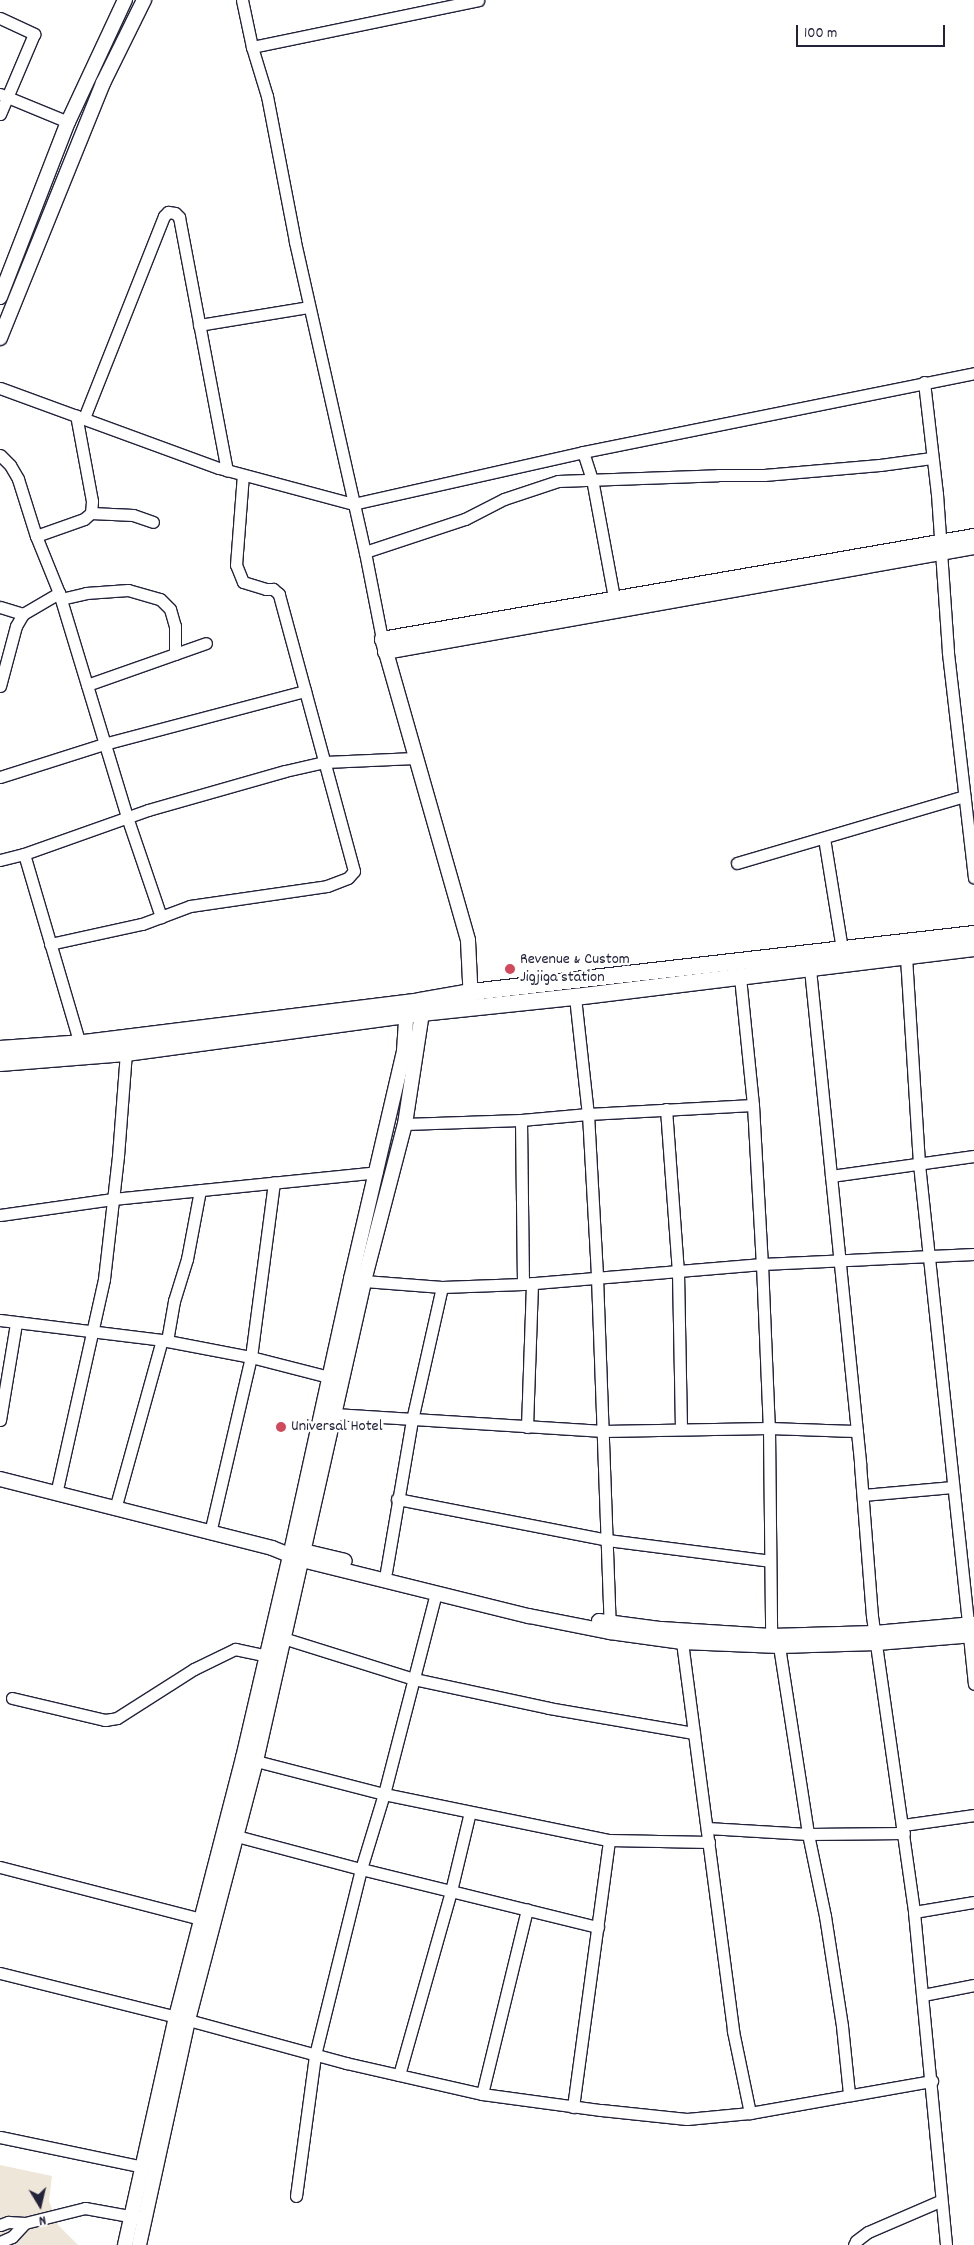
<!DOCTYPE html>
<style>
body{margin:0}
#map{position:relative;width:974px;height:2245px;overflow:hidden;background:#fff;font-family:Dekko,sans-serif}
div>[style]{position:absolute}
.built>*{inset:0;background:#eee6d8}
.roads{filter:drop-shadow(1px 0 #22223b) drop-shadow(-1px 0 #22223b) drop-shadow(0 1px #22223b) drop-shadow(0 -1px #22223b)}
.minor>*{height:11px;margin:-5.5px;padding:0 5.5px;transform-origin:5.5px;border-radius:5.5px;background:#fff}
.major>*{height:14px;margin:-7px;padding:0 7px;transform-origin:7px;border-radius:7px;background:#fff}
.highway>*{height:16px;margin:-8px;padding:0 8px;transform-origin:8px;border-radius:8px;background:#fff}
.dots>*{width:14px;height:14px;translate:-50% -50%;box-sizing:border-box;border:2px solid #fff;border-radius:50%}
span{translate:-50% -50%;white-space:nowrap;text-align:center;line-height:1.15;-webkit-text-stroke:5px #fff;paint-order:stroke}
.poi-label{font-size:16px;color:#22223b}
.left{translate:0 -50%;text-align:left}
.north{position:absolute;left:15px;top:2180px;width:50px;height:50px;-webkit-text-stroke:4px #fff;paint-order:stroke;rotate:171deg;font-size:14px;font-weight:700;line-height:20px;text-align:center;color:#22223b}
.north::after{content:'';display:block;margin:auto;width:18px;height:22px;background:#22223b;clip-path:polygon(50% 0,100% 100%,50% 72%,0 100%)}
.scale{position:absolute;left:796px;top:25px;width:149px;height:22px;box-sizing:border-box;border:2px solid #22223b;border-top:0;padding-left:6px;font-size:15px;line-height:18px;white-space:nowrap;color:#22223b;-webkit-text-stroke:4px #fff;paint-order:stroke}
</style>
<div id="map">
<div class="built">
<i style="clip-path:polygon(0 2165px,52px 2176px,49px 2201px,58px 2225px,78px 2245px,0 2245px)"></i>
</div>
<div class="roads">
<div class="minor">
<i style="left:242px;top:0;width:48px;rotate:78deg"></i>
<i style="left:252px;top:47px;width:51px;rotate:73deg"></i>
<i style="left:267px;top:96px;width:149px;rotate:79.1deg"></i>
<i style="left:295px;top:242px;width:318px;rotate:77.3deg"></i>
<i style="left:0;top:18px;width:38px;rotate:25deg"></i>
<i style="left:34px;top:34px;width:87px;rotate:113deg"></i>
<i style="left:252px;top:47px;width:231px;rotate:-11.7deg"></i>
<i style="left:0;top:94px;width:74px;rotate:22.4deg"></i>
<i style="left:199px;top:325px;width:111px;rotate:-9.3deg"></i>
<i style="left:924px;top:382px;width:113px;rotate:83.4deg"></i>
<i style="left:937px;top:494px;width:159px;rotate:86deg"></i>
<i style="left:948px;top:653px;width:226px;rotate:83.4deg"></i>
<i style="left:0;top:388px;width:233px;rotate:20.1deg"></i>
<i style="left:219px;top:468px;width:139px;rotate:15deg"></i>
<i style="left:353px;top:504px;width:236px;rotate:-12.7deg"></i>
<i style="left:583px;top:452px;width:399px;rotate:-11.4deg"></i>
<i style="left:84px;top:418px;width:217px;rotate:-68.4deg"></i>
<i style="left:164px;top:216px;width:6px;rotate:-45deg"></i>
<i style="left:168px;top:212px;width:7px;rotate:8deg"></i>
<i style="left:175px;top:213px;width:6px;rotate:45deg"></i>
<i style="left:179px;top:217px;width:258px;rotate:79.3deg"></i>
<i style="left:583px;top:452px;width:28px;rotate:72deg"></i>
<i style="left:592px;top:479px;width:121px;rotate:79.5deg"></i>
<i style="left:0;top:455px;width:14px;rotate:45deg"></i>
<i style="left:10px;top:465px;width:16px;rotate:60deg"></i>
<i style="left:18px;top:479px;width:60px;rotate:72.5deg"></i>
<i style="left:36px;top:536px;width:61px;rotate:68deg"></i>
<i style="left:59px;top:593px;width:234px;rotate:73.1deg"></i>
<i style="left:127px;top:817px;width:106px;rotate:71.2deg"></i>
<i style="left:91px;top:513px;width:42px;rotate:2.7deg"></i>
<i style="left:133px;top:515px;width:21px;rotate:19deg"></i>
<i style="left:36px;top:536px;width:51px;rotate:-19.5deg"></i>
<i style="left:84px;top:519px;width:9px;rotate:-41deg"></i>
<i style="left:91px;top:513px;width:12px;rotate:-85deg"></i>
<i style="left:92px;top:501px;width:87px;rotate:-100.5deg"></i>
<i style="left:61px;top:599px;width:26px;rotate:-13deg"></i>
<i style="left:86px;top:593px;width:42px;rotate:-4.1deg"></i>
<i style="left:128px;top:590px;width:33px;rotate:16deg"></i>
<i style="left:160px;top:599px;width:14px;rotate:45deg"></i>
<i style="left:170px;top:609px;width:18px;rotate:74deg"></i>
<i style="left:175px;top:626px;width:28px;rotate:90deg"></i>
<i style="left:0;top:607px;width:24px;rotate:17deg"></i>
<i style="left:382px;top:639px;width:89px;rotate:-101.1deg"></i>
<i style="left:365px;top:552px;width:105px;rotate:-18.3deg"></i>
<i style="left:465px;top:519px;width:44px;rotate:-27.1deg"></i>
<i style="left:504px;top:499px;width:57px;rotate:-18.4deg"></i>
<i style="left:558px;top:481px;width:160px;rotate:-2.1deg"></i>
<i style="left:718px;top:475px;width:46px"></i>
<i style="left:764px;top:475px;width:116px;rotate:-4.9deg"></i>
<i style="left:880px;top:465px;width:52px;rotate:-7.7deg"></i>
<i style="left:87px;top:685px;width:126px;rotate:-19.4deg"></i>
<i style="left:0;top:686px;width:62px;rotate:-75.1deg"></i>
<i style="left:16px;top:626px;width:14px;rotate:-60deg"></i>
<i style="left:23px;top:614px;width:42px;rotate:-30.3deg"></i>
<i style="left:0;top:777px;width:109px;rotate:-17.6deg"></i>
<i style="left:104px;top:744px;width:208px;rotate:-14.8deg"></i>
<i style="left:824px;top:838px;width:112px;rotate:80.8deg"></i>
<i style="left:24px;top:854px;width:198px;rotate:73.6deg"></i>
<i style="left:0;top:860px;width:25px;rotate:-14deg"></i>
<i style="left:24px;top:854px;width:132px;rotate:-19.5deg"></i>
<i style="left:148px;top:810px;width:142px;rotate:-15.9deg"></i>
<i style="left:285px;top:771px;width:41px;rotate:-12.7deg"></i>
<i style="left:325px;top:762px;width:90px;rotate:-2.5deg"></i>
<i style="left:737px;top:863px;width:237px;rotate:-16.4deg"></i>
<i style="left:50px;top:944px;width:94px;rotate:-12.3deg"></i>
<i style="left:142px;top:924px;width:51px;rotate:-20.6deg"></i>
<i style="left:190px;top:906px;width:138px;rotate:-8.3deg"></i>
<i style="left:327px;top:886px;width:22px;rotate:-21deg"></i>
<i style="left:348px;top:878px;width:9px;rotate:-49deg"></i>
<i style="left:354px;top:871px;width:287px;rotate:-105.2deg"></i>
<i style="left:279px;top:594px;width:8px;rotate:-140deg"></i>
<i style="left:273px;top:589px;width:7px;rotate:180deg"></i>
<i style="left:266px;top:589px;width:24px;rotate:-163deg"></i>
<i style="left:243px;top:582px;width:18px;rotate:-112deg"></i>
<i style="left:236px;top:565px;width:90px;rotate:-85.6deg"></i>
<i style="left:906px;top:957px;width:207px;rotate:86.4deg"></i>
<i style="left:919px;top:1164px;width:464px;rotate:83.9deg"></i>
<i style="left:810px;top:969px;width:498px;rotate:84.2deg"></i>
<i style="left:860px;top:1464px;width:152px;rotate:85.5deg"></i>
<i style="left:872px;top:1616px;width:299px;rotate:81.9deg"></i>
<i style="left:914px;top:1912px;width:335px;rotate:84.5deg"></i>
<i style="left:740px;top:977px;width:129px;rotate:84.2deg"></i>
<i style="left:753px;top:1105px;width:159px;rotate:86.8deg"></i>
<i style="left:762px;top:1264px;width:164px;rotate:87.6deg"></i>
<i style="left:769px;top:1428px;width:208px;rotate:89.4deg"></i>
<i style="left:575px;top:997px;width:118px;rotate:83.7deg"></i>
<i style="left:588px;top:1114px;width:163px;rotate:86.8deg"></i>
<i style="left:597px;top:1277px;width:352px;rotate:87.9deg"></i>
<i style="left:666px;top:1109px;width:163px;rotate:85.8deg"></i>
<i style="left:678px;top:1272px;width:156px;rotate:88.9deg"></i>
<i style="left:521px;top:1120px;width:164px;rotate:89.3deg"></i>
<i style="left:405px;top:1124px;width:116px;rotate:-2deg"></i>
<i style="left:521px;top:1120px;width:67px;rotate:-5.1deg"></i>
<i style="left:588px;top:1114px;width:165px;rotate:-3.1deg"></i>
<i style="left:831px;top:1176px;width:144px;rotate:-8deg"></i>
<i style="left:0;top:1215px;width:114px;rotate:-8.1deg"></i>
<i style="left:113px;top:1199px;width:265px;rotate:-5.8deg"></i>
<i style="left:364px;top:1281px;width:78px;rotate:4.4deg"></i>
<i style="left:442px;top:1287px;width:81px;rotate:-2.1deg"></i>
<i style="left:523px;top:1284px;width:240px;rotate:-4.8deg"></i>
<i style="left:762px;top:1264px;width:212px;rotate:-2.7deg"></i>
<i style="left:0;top:1320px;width:163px;rotate:7deg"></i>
<i style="left:162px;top:1340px;width:91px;rotate:10.8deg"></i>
<i style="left:251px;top:1357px;width:81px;rotate:14.4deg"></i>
<i style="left:167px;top:1341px;width:41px;rotate:-80.1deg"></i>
<i style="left:174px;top:1301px;width:44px;rotate:-72.8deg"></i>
<i style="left:187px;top:1259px;width:70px;rotate:-79.3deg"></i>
<i style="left:334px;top:1414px;width:270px;rotate:3.6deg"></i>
<i style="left:603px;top:1431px;width:166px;rotate:-1deg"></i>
<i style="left:769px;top:1428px;width:88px;rotate:2deg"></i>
<i style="left:0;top:1420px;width:98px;rotate:-80.6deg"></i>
<i style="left:527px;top:1427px;width:144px;rotate:-88deg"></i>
<i style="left:56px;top:1494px;width:220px;rotate:-77.4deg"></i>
<i style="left:104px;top:1279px;width:124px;rotate:-83.5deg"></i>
<i style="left:118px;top:1156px;width:103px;rotate:-85.6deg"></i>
<i style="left:863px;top:1495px;width:90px;rotate:-5.1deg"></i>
<i style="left:397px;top:1499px;width:214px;rotate:11deg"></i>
<i style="left:607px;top:1540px;width:164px;rotate:7.3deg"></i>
<i style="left:115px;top:1509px;width:175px;rotate:-74.5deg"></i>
<i style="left:210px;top:1533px;width:181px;rotate:-76.9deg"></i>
<i style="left:251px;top:1357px;width:176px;rotate:-82.5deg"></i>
<i style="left:386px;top:1572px;width:154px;rotate:-80.3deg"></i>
<i style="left:412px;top:1420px;width:136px;rotate:-77.3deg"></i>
<i style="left:969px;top:1636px;width:48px;rotate:84.1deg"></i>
<i style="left:283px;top:1638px;width:137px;rotate:17.4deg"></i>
<i style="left:414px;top:1679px;width:138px;rotate:12.1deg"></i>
<i style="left:549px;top:1708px;width:147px;rotate:9.8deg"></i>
<i style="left:682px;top:1642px;width:392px;rotate:82.5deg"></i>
<i style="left:733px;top:2031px;width:84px;rotate:78.3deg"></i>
<i style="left:779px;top:1646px;width:190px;rotate:81.2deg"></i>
<i style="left:808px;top:1834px;width:84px;rotate:78.3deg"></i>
<i style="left:825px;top:1916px;width:111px;rotate:81.2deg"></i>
<i style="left:842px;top:2026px;width:68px;rotate:84.1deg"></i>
<i style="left:12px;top:1698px;width:96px;rotate:13.3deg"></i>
<i style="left:105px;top:1720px;width:12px;rotate:-9deg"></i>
<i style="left:117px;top:1718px;width:91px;rotate:-32.5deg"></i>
<i style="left:194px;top:1669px;width:46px;rotate:-26deg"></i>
<i style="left:235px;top:1649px;width:33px;rotate:12deg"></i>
<i style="left:256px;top:1761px;width:132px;rotate:14.5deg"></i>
<i style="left:384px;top:1794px;width:230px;rotate:11.6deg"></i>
<i style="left:609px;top:1840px;width:100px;rotate:1.1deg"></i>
<i style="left:903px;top:1825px;width:72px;rotate:-8deg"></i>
<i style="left:707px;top:1828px;width:101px;rotate:3.4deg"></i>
<i style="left:808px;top:1834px;width:96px;rotate:-0.6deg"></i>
<i style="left:229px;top:1834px;width:137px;rotate:14.9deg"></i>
<i style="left:361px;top:1869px;width:244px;rotate:13.8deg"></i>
<i style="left:0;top:1867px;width:208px;rotate:14.5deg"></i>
<i style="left:914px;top:1912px;width:61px;rotate:-9.5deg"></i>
<i style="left:0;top:1973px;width:194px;rotate:14deg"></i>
<i style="left:188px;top:2020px;width:164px;rotate:15.2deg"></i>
<i style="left:346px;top:2063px;width:139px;rotate:12.8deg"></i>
<i style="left:482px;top:2094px;width:120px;rotate:7.7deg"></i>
<i style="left:601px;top:2110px;width:86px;rotate:6deg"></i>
<i style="left:687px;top:2119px;width:63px;rotate:-5.4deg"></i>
<i style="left:750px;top:2113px;width:185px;rotate:-10deg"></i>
<i style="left:923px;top:1995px;width:52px;rotate:-11.1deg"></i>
<i style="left:399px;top:2075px;width:191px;rotate:-74.2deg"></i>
<i style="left:451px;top:1891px;width:81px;rotate:-76.5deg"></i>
<i style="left:482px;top:2094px;width:190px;rotate:-76.3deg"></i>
<i style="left:573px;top:2107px;width:269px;rotate:-82.3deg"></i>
<i style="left:0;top:2137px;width:146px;rotate:11.8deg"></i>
<i style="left:296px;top:2196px;width:142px;rotate:-82.3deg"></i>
<i style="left:315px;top:2055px;width:192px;rotate:-76.1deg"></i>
<i style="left:361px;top:1869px;width:78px;rotate:-73deg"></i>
<i style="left:384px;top:1794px;width:208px;rotate:-75.5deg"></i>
<i style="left:0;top:2225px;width:9px;rotate:-21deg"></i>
<i style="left:8px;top:2222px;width:17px;rotate:3deg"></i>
<i style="left:25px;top:2223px;width:62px;rotate:-14deg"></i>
<i style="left:85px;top:2208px;width:56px;rotate:10.3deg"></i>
<i style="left:0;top:2242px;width:13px;rotate:-23deg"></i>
<i style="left:12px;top:2237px;width:19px;rotate:-47deg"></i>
<i style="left:854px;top:2245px;width:4px;rotate:-63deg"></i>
<i style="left:856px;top:2241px;width:15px;rotate:-37deg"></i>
<i style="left:868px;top:2232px;width:78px;rotate:-23.3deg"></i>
</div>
<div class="major">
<i style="left:0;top:297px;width:188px;rotate:-68.8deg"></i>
<i style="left:68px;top:122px;width:135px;rotate:-65deg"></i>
<i style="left:0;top:338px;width:275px;rotate:-68deg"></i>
<i style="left:103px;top:83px;width:93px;rotate:-63.7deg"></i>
<i style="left:385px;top:652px;width:598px;rotate:-10.11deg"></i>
<i style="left:471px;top:1002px;width:62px;rotate:-92.8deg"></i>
<i style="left:468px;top:940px;width:313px;rotate:-105.9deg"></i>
<i style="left:382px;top:639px;width:601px;rotate:-9.87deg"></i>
<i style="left:0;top:1479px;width:281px;rotate:14.2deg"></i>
<i style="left:272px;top:1548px;width:32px;rotate:22deg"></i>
<i style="left:302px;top:1560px;width:234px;rotate:13.9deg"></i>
<i style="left:529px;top:1616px;width:83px;rotate:11.2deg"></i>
<i style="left:610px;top:1632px;width:73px;rotate:7.9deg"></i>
<i style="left:682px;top:1642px;width:97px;rotate:2.4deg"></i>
<i style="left:779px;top:1646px;width:98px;rotate:-1.8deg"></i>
<i style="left:877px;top:1643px;width:97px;rotate:-4.7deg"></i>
<i style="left:295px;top:1549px;width:51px;rotate:13.5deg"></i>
<i style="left:599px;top:1621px;width:63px;rotate:7.4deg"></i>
<i style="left:661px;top:1629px;width:110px;rotate:3.6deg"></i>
<i style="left:771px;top:1636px;width:104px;rotate:-1.7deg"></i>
<i style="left:875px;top:1633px;width:99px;rotate:-5.2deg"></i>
<i style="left:125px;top:2245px;width:234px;rotate:-77.4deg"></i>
<i style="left:176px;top:2017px;width:268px;rotate:-75.5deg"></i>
<i style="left:243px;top:1758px;width:212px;rotate:-76.9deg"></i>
<i style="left:291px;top:1552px;width:280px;rotate:-77.6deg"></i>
<i style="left:351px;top:1279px;width:234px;rotate:-76.9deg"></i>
<i style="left:404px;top:1051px;width:45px;rotate:-86.2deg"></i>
<i style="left:139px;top:2245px;width:230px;rotate:-77.7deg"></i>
<i style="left:188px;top:2020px;width:268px;rotate:-75.3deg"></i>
<i style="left:256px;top:1761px;width:492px;rotate:-77.3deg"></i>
<i style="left:364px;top:1281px;width:162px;rotate:-75.4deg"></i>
<i style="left:405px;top:1124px;width:112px;rotate:-81.3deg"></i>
<i style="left:422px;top:1013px;width:10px;rotate:-101deg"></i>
</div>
<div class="highway">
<i style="left:0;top:1049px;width:84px;rotate:-4.1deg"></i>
<i style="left:84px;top:1043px;width:339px;rotate:-7.1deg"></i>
<i style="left:420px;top:1001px;width:52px;rotate:-10deg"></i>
<i style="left:471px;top:992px;width:506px;rotate:-6.58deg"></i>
<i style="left:0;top:1063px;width:126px;rotate:-4.5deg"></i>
<i style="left:126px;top:1053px;width:299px;rotate:-7.7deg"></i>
<i style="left:422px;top:1013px;width:154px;rotate:-6deg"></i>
<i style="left:575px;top:997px;width:402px;rotate:-7deg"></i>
</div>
</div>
<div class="dots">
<i style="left:510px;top:969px;background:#d1495b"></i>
<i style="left:281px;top:1427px;background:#d1495b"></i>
</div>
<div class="poi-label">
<span class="left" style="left:520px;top:969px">Revenue &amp; Custom<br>Jigjiga station</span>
<span class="left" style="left:291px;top:1427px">Universal Hotel</span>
</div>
<div class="north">N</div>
<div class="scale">100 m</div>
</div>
